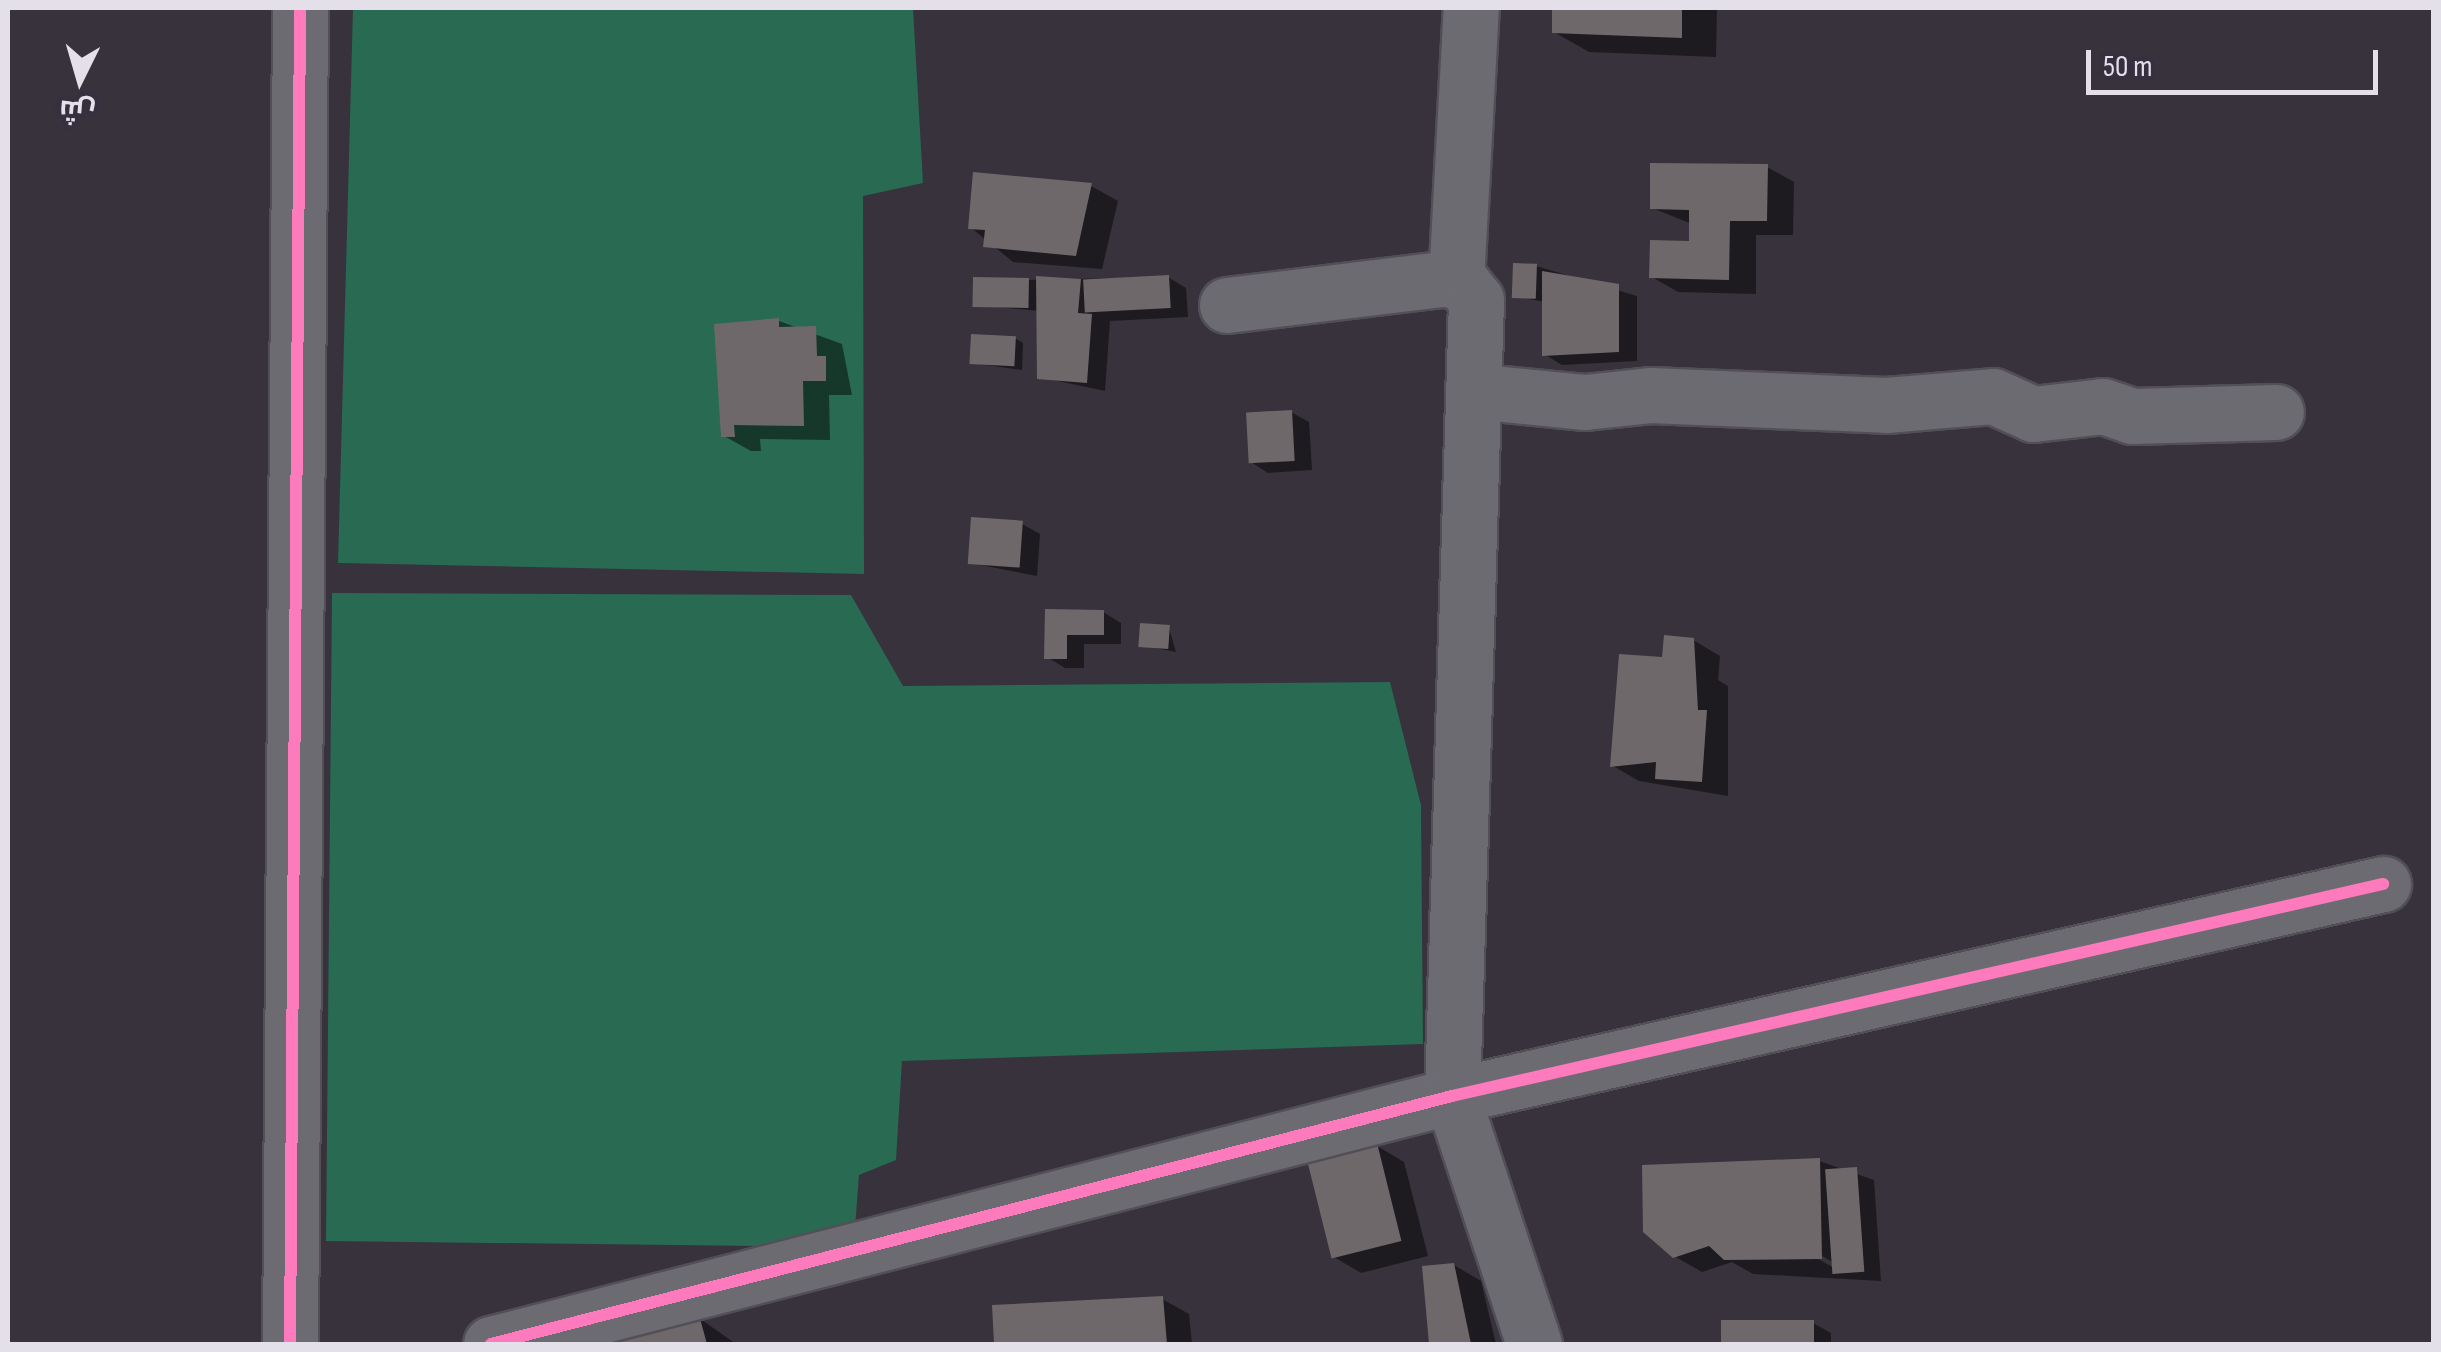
<!DOCTYPE html>
<meta charset="utf-8">
<style>
body{margin:0}
#map{position:relative;width:2441px;height:1352px;overflow:hidden;background:#37323c;font-family:"Sofia Sans Condensed",Cairo,sans-serif}
div>[style]{position:absolute}
.forest>*{inset:0;background:#286a52}
.shadow>*{inset:0;background:#0007}
.building>*{inset:0;background:#6f686a;transform-origin:0 0}
.roads{filter:drop-shadow(2px 0 #524f57) drop-shadow(-2px 0 #524f57) drop-shadow(0 2px #524f57) drop-shadow(0 -2px #524f57)}
.minor>*{height:55px;margin:-27.5px;padding:0 27.5px;transform-origin:27.5px;border-radius:27.5px;background:#6d6b72}
.cycleway>*{height:12px;margin:-6px;padding:0 6px;transform-origin:6px;border-radius:6px;background:#fd7abc}
span{translate:-50% -50%;white-space:nowrap;text-align:center;line-height:1.15;-webkit-text-stroke:10px #362f3f;paint-order:stroke}
.frame{position:absolute;inset:0;border:10px solid #e4e0ea;pointer-events:none}
.north{position:absolute;left:30px;top:30px;width:100px;height:100px;-webkit-text-stroke:8px #362f3f;paint-order:stroke;rotate:185deg;font-size:28px;font-weight:700;line-height:40px;text-align:center;color:#e4e0ea}
.north::after{content:'';display:block;margin:auto;width:35px;height:45px;background:#e4e0ea;clip-path:polygon(50% 0,100% 100%,50% 72%,0 100%)}
.scale{position:absolute;left:2086px;top:50px;width:292px;height:45px;box-sizing:border-box;border:5px solid #e4e0ea;border-top:0;padding-left:12px;font-size:30px;line-height:35px;white-space:nowrap;color:#e4e0ea;-webkit-text-stroke:8px #362f3f;paint-order:stroke}
</style>
<div id="map">
<div class="forest">
<i style="clip-path:polygon(353px 8px,913px 8px,923px 183px,863px 196px,864px 574px,338px 563px)"></i>
<i style="clip-path:polygon(332px 593px,851px 595px,903px 686px,1390px 682px,1421px 805px,1423px 1044px,902px 1061px,896px 1160px,859px 1175px,855px 1228px,758px 1246px,326px 1241px)"></i>
</div>
<div class="shadow">
<i style="clip-path:polygon(1555px 8px,1717px 8px,1716px 57px,1589px 52px,1554px 32px)"></i>
<i style="clip-path:polygon(1767px 167px,1794px 182px,1793px 235px,1756px 235px,1756px 294px,1678px 292px,1652px 277px,1691px 243px,1692px 224px,1652px 208px)"></i>
<i style="clip-path:polygon(1091px 186px,1118px 201px,1102px 269px,1013px 262px,970px 227px)"></i>
<i style="clip-path:polygon(1536px 266px,1637px 296px,1637px 361px,1562px 365px,1544px 354px,1545px 302px,1514px 296px)"></i>
<i style="clip-path:polygon(1168px 277px,1186px 288px,1188px 317px,1110px 321px,1105px 391px,1039px 377px,1039px 311px,975px 305px,1028px 280px)"></i>
<i style="clip-path:polygon(779px 321px,842px 344px,852px 395px,829px 395px,830px 440px,760px 439px,761px 451px,751px 451px,724px 436px)"></i>
<i style="clip-path:polygon(1015px 338px,1023px 343px,1022px 370px,972px 363px)"></i>
<i style="clip-path:polygon(1291px 412px,1309px 422px,1312px 470px,1268px 473px,1251px 462px)"></i>
<i style="clip-path:polygon(1022px 524px,1040px 534px,1037px 576px,970px 563px)"></i>
<i style="clip-path:polygon(1047px 612px,1103px 612px,1121px 623px,1121px 644px,1084px 644px,1084px 668px,1065px 668px,1047px 657px)"></i>
<i style="clip-path:polygon(1169px 628px,1176px 652px,1140px 645px)"></i>
<i style="clip-path:polygon(1693px 640px,1720px 656px,1718px 680px,1728px 686px,1728px 796px,1639px 781px,1613px 766px)"></i>
<i style="clip-path:polygon(1377px 1146px,1404px 1162px,1428px 1256px,1361px 1273px,1334px 1257px)"></i>
<i style="clip-path:polygon(evenodd,1819px 1161px,1874px 1180px,1881px 1281px,1753px 1274px,1732px 1262px,1702px 1272px,1674px 1256px,1819px 1161px,1812px 1250px,1834px 1263px,1834px 1268px,1810px 1254px,1812px 1250px)"></i>
<i style="clip-path:polygon(1454px 1265px,1481px 1281px,1496px 1344px,1432px 1344px,1424px 1268px)"></i>
<i style="clip-path:polygon(1162px 1299px,1189px 1314px,1192px 1344px,996px 1344px,994px 1307px)"></i>
<i style="clip-path:polygon(699px 1318px,736px 1344px,600px 1344px)"></i>
<i style="clip-path:polygon(1813px 1323px,1831px 1333px,1831px 1344px,1725px 1344px,1724px 1325px)"></i>
</div>
<div class="building">
<i style="clip-path:polygon(1552px 8px,1682px 8px,1682px 38px,1552px 33px)"></i>
<i style="clip-path:polygon(1650px 163px,1768px 164px,1767px 221px,1730px 221px,1729px 280px,1649px 278px,1650px 240px,1689px 241px,1689px 210px,1650px 209px)"></i>
<i style="clip-path:polygon(973px 172px,1092px 183px,1076px 256px,983px 247px,985px 230px,968px 229px)"></i>
<i style="left:1513px;top:263px;width:24px;height:35px;rotate:2deg"></i>
<i style="clip-path:polygon(1542px 271px,1619px 284px,1619px 352px,1542px 356px)"></i>
<i style="left:1169px;top:275px;width:33px;height:86px;rotate:87deg"></i>
<i style="clip-path:polygon(1036px 276px,1081px 279px,1078px 313px,1092px 314px,1087px 383px,1037px 379px)"></i>
<i style="left:973px;top:277px;width:56px;height:30px;rotate:1deg"></i>
<i style="clip-path:polygon(779px 318px,779px 327px,816px 326px,817px 356px,826px 356px,826px 381px,803px 381px,804px 426px,734px 425px,735px 437px,721px 437px,714px 324px)"></i>
<i style="left:971px;top:334px;width:45px;height:30px;rotate:3deg"></i>
<i style="left:1292px;top:410px;width:51px;height:46px;rotate:87deg"></i>
<i style="left:971px;top:517px;width:52px;height:47px;rotate:4deg"></i>
<i style="clip-path:polygon(1045px 609px,1104px 610px,1104px 635px,1067px 635px,1067px 659px,1044px 659px)"></i>
<i style="left:1140px;top:623px;width:30px;height:24px;rotate:4deg"></i>
<i style="clip-path:polygon(1664px 635px,1694px 638px,1698px 710px,1707px 710px,1702px 782px,1655px 779px,1656px 762px,1610px 767px,1619px 654px,1662px 657px)"></i>
<i style="left:1377px;top:1143px;width:101px;height:72px;rotate:76deg"></i>
<i style="clip-path:polygon(1820px 1158px,1822px 1259px,1724px 1260px,1709px 1246px,1673px 1258px,1643px 1232px,1642px 1165px)"></i>
<i style="left:1857px;top:1167px;width:105px;height:32px;rotate:86deg"></i>
<i style="clip-path:polygon(1454px 1263px,1471px 1344px,1429px 1344px,1422px 1266px)"></i>
<i style="clip-path:polygon(1163px 1296px,1167px 1344px,994px 1344px,992px 1305px)"></i>
<i style="clip-path:polygon(699px 1315px,707px 1344px,595px 1344px)"></i>
<i style="left:1814px;top:1320px;width:24px;height:93px;rotate:90deg"></i>
</div>
<div class="roads">
<div class="minor">
<i style="left:1456px;top:281px;width:273px;rotate:-86.9deg"></i>
<i style="left:1227px;top:305px;width:218px;rotate:-6.9deg"></i>
<i style="left:1443px;top:279px;width:18px;rotate:6deg"></i>
<i style="left:1461px;top:281px;width:24px;rotate:52deg"></i>
<i style="left:1476px;top:300px;width:796px;rotate:91.73deg"></i>
<i style="left:1452px;top:1096px;width:261px;rotate:71.7deg"></i>
<i style="left:1473px;top:391px;width:113px;rotate:5.6deg"></i>
<i style="left:1585px;top:402px;width:65px;rotate:-6.1deg"></i>
<i style="left:1650px;top:395px;width:236px;rotate:2.4deg"></i>
<i style="left:1886px;top:405px;width:107px;rotate:-4.8deg"></i>
<i style="left:1993px;top:396px;width:44px;rotate:24.2deg"></i>
<i style="left:2033px;top:414px;width:70px;rotate:-6.5deg"></i>
<i style="left:2103px;top:406px;width:31px;rotate:19deg"></i>
<i style="left:2132px;top:416px;width:144px;rotate:-1.6deg"></i>
<i style="left:290px;top:1344px;width:1336px;rotate:-89.57deg"></i>
<i style="left:491px;top:1344px;width:992px;rotate:-14.47deg"></i>
<i style="left:1452px;top:1096px;width:955px;rotate:-12.83deg"></i>
</div>
</div>
<div class="cycleway">
<i style="left:290px;top:1344px;width:1336px;rotate:-89.57deg"></i>
<i style="left:491px;top:1344px;width:992px;rotate:-14.47deg"></i>
<i style="left:1452px;top:1096px;width:955px;rotate:-12.83deg"></i>
</div>
<div class="frame"></div>
<div class="north">ش</div>
<div class="scale">50 m</div>
</div>
